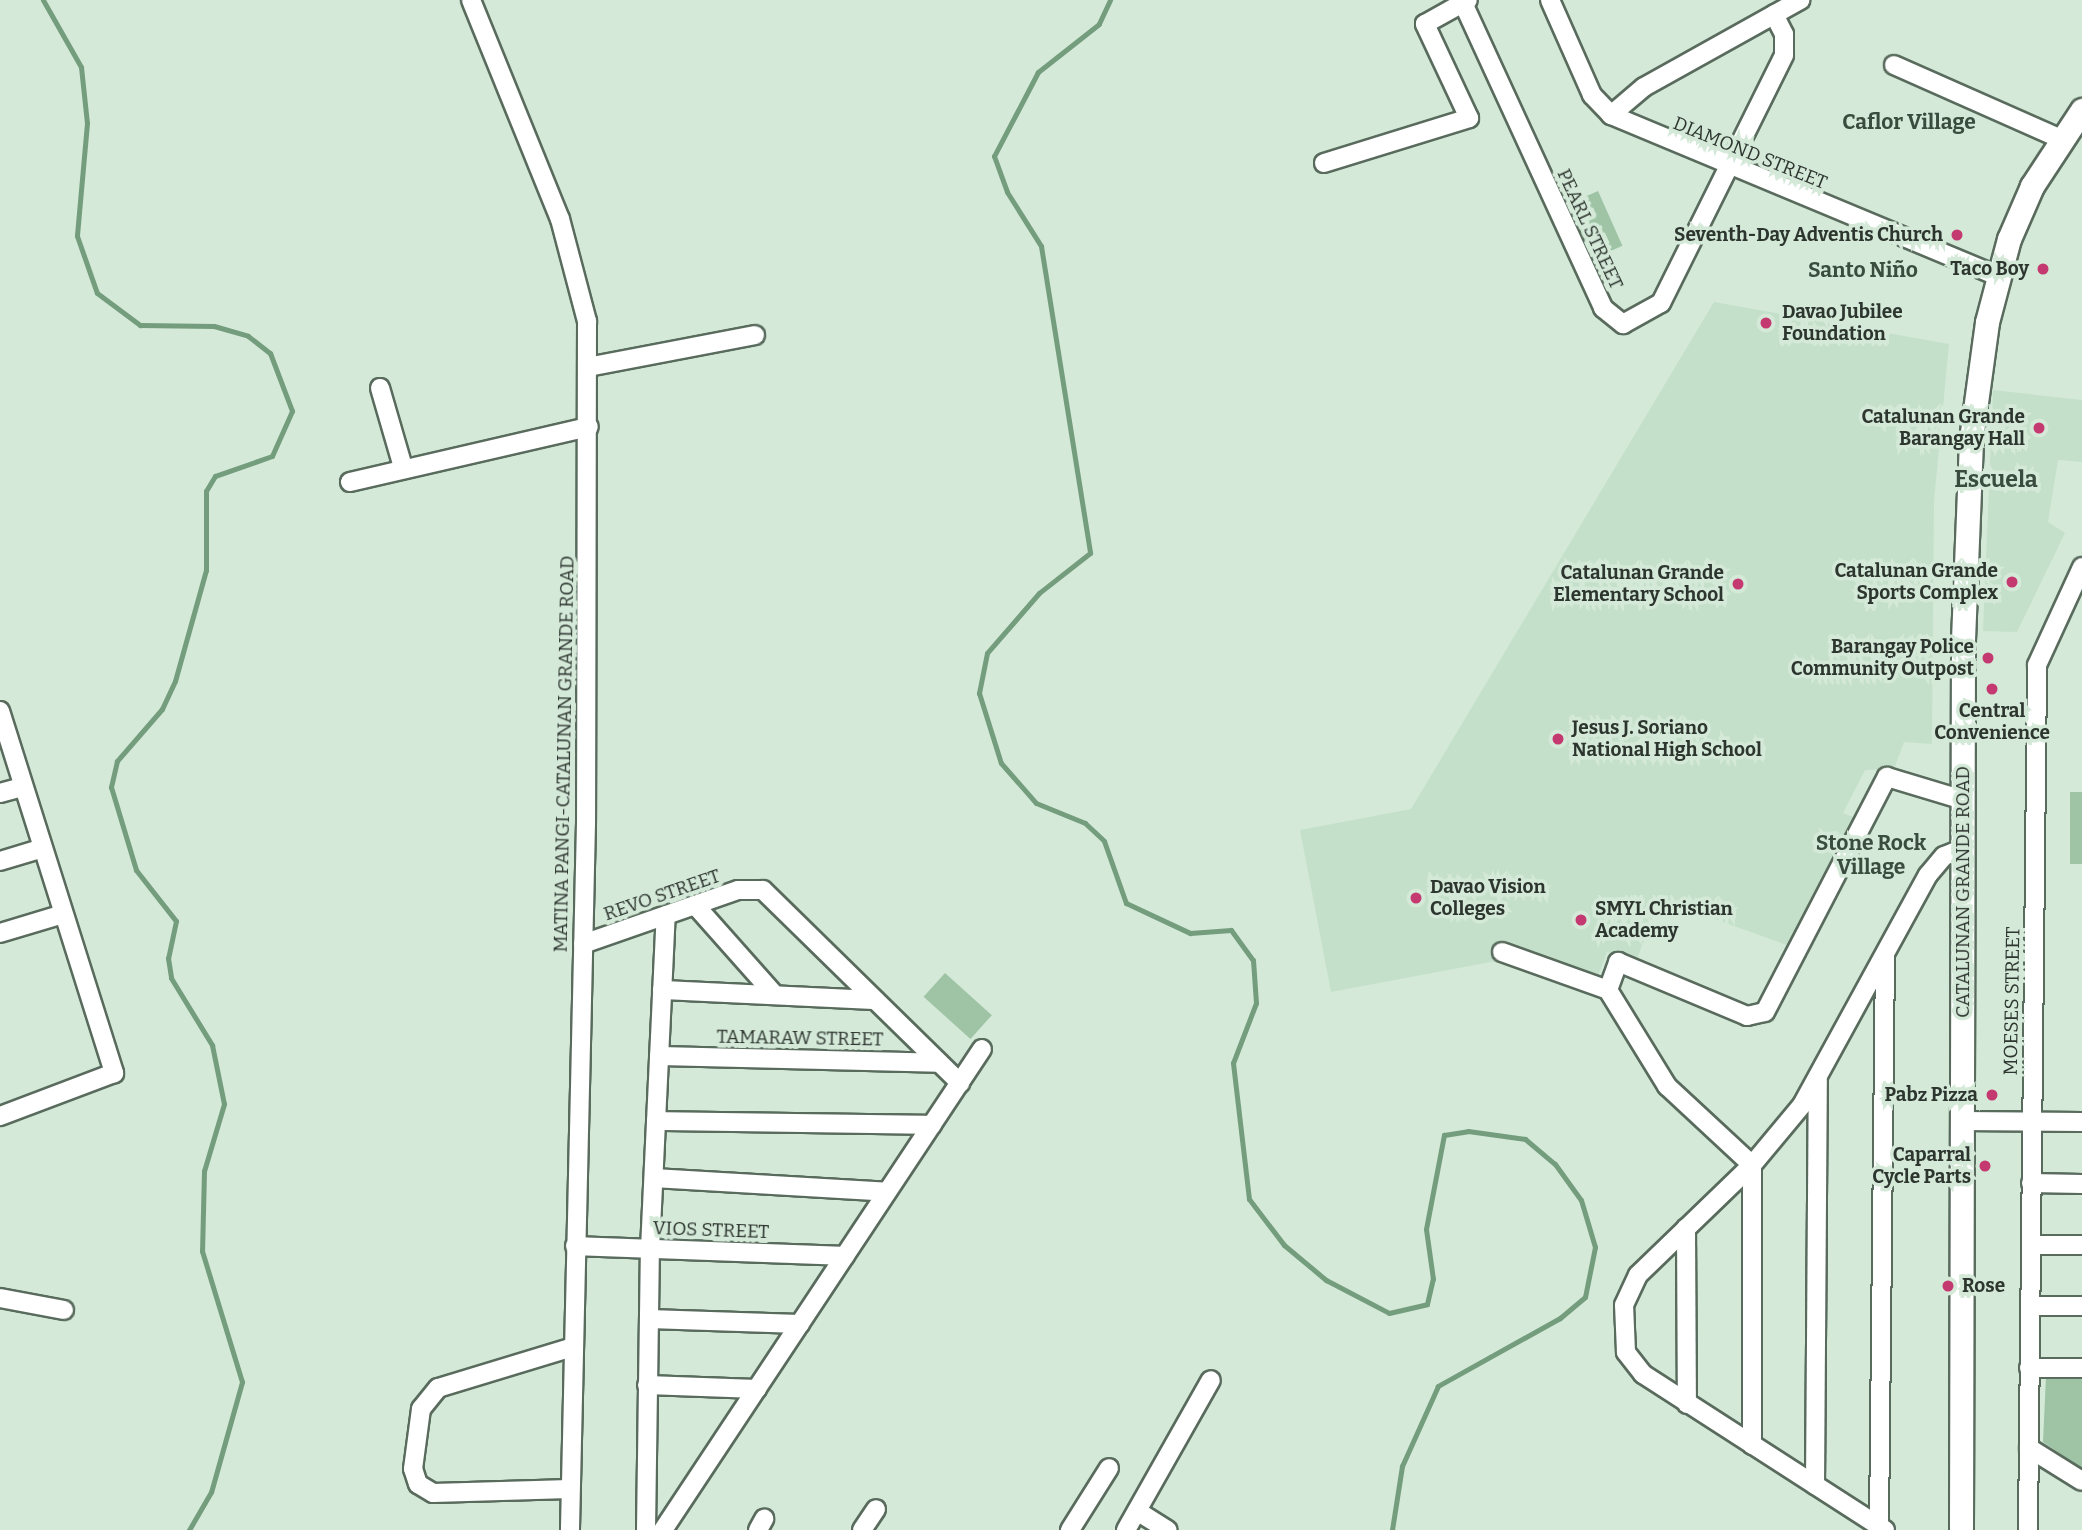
<!DOCTYPE html>
<meta charset="utf-8">
<style>
body{margin:0}
#map{position:relative;width:2082px;height:1530px;overflow:hidden;background:#d4e9d8;font-family:Bitter,serif}
div>[style]{position:absolute}
.built>*{inset:0;background:#c4e0ca}
.green>*{inset:0;background:#9ec4a5;transform-origin:0 0}
.stream>*{height:5px;margin:-2.5px;padding:0 2.5px;transform-origin:2.5px;border-radius:2.5px;background:#749d7d}
.roads{filter:drop-shadow(2px 0 #596b5d) drop-shadow(-2px 0 #596b5d) drop-shadow(0 2px #596b5d) drop-shadow(0 -2px #596b5d)}
.minor>*{height:18px;margin:-9px;padding:0 9px;transform-origin:9px;border-radius:9px;background:#fff}
.major>*{height:23px;margin:-11.5px;padding:0 11.5px;transform-origin:11.5px;border-radius:11.5px;background:#fff}
.dots>*{width:19px;height:19px;translate:-50% -50%;box-sizing:border-box;border:4px solid #d4e9d8;border-radius:50%}
span{translate:-50% -50%;white-space:nowrap;text-align:center;line-height:1.15;-webkit-text-stroke:7px #d4e9d8;paint-order:stroke}
.street-label{font-size:19px;color:#2d352f}
.poi-label{font-size:19px;color:#2d352f;font-weight:700}
.right{translate:-100% -50%;text-align:right}
.left{translate:0 -50%;text-align:left}
.neighbourhood-label{font-size:21px;color:#3a4c3e;font-weight:700}
.quarter-label{font-size:23px;color:#3a4c3e;font-weight:700}
</style>
<div id="map">
<div class="built">
<i style="clip-path:polygon(1714px 302px,1949px 344px,1934px 501px,1932px 744px,1904px 742px,1894px 769px,1865px 770px,1843px 813px,1855px 818px,1795px 948px,1659px 899px,1636px 962px,1607px 952px,1598px 976px,1503px 942px,1496px 961px,1331px 992px,1300px 830px,1411px 809px)"></i>
<i style="clip-path:polygon(1993px 390px,2082px 400px,2082px 462px,2058px 460px,2048px 522px,2065px 533px,2017px 632px,1983px 631px)"></i>
</div>
<div class="green">
<i style="left:1598px;top:191px;width:60px;height:34px;rotate:66deg"></i>
<i style="left:2070px;top:792px;width:12px;height:72px"></i>
<i style="left:945px;top:973px;width:63px;height:32px;rotate:42deg"></i>
<i style="clip-path:polygon(2046px 1376px,2082px 1376px,2082px 1469px,2043px 1442px)"></i>
</div>
<div class="stream">
<i style="left:43px;top:0;width:77px;rotate:60.4deg"></i>
<i style="left:81px;top:67px;width:56px;rotate:83.9deg"></i>
<i style="left:87px;top:123px;width:113px;rotate:95.1deg"></i>
<i style="left:77px;top:236px;width:60px;rotate:70.7deg"></i>
<i style="left:97px;top:293px;width:54px;rotate:36.7deg"></i>
<i style="left:140px;top:325px;width:74px;rotate:0.8deg"></i>
<i style="left:214px;top:326px;width:35px;rotate:16deg"></i>
<i style="left:248px;top:336px;width:28px;rotate:38deg"></i>
<i style="left:270px;top:353px;width:62px;rotate:69.2deg"></i>
<i style="left:292px;top:411px;width:49px;rotate:114deg"></i>
<i style="left:272px;top:456px;width:60px;rotate:160.7deg"></i>
<i style="left:215px;top:476px;width:17px;rotate:121deg"></i>
<i style="left:206px;top:491px;width:79px;rotate:90deg"></i>
<i style="left:206px;top:570px;width:115px;rotate:105.6deg"></i>
<i style="left:175px;top:681px;width:31px;rotate:115deg"></i>
<i style="left:162px;top:709px;width:69px;rotate:130.9deg"></i>
<i style="left:117px;top:761px;width:27px;rotate:103deg"></i>
<i style="left:111px;top:787px;width:87px;rotate:73.2deg"></i>
<i style="left:136px;top:870px;width:65px;rotate:51.9deg"></i>
<i style="left:176px;top:921px;width:38px;rotate:102deg"></i>
<i style="left:168px;top:958px;width:20px;rotate:81deg"></i>
<i style="left:171px;top:978px;width:79px;rotate:58.5deg"></i>
<i style="left:212px;top:1045px;width:60px;rotate:78.5deg"></i>
<i style="left:224px;top:1104px;width:70px;rotate:106.6deg"></i>
<i style="left:204px;top:1171px;width:80px;rotate:91.4deg"></i>
<i style="left:202px;top:1251px;width:137px;rotate:73deg"></i>
<i style="left:242px;top:1382px;width:114px;rotate:105.7deg"></i>
<i style="left:211px;top:1492px;width:44px;rotate:120.1deg"></i>
<i style="left:1110px;top:0;width:26px;rotate:115deg"></i>
<i style="left:1099px;top:24px;width:78px;rotate:141.8deg"></i>
<i style="left:1038px;top:72px;width:95px;rotate:117.6deg"></i>
<i style="left:994px;top:156px;width:38px;rotate:70deg"></i>
<i style="left:1007px;top:192px;width:64px;rotate:57.8deg"></i>
<i style="left:1041px;top:246px;width:311px;rotate:80.9deg"></i>
<i style="left:1090px;top:553px;width:65px;rotate:141.9deg"></i>
<i style="left:1039px;top:593px;width:79px;rotate:130.9deg"></i>
<i style="left:987px;top:653px;width:41px;rotate:101.3deg"></i>
<i style="left:979px;top:693px;width:73px;rotate:72.6deg"></i>
<i style="left:1001px;top:763px;width:53px;rotate:48.8deg"></i>
<i style="left:1036px;top:803px;width:53px;rotate:22.2deg"></i>
<i style="left:1085px;top:823px;width:26px;rotate:43deg"></i>
<i style="left:1104px;top:841px;width:66px;rotate:70.5deg"></i>
<i style="left:1126px;top:903px;width:71px;rotate:25.1deg"></i>
<i style="left:1190px;top:933px;width:41px;rotate:-4.2deg"></i>
<i style="left:1231px;top:930px;width:37px;rotate:54deg"></i>
<i style="left:1253px;top:960px;width:43px;rotate:86deg"></i>
<i style="left:1256px;top:1003px;width:64px;rotate:111deg"></i>
<i style="left:1233px;top:1063px;width:137px;rotate:83.3deg"></i>
<i style="left:1249px;top:1199px;width:58px;rotate:52.7deg"></i>
<i style="left:1284px;top:1245px;width:55px;rotate:39.8deg"></i>
<i style="left:1326px;top:1280px;width:71px;rotate:27.6deg"></i>
<i style="left:1389px;top:1313px;width:39px;rotate:-13deg"></i>
<i style="left:1427px;top:1304px;width:26px;rotate:-77deg"></i>
<i style="left:1433px;top:1279px;width:50px;rotate:-98deg"></i>
<i style="left:1426px;top:1229px;width:96px;rotate:-79.2deg"></i>
<i style="left:1444px;top:1135px;width:24px;rotate:-9deg"></i>
<i style="left:1468px;top:1131px;width:58px;rotate:8deg"></i>
<i style="left:1525px;top:1139px;width:39px;rotate:40deg"></i>
<i style="left:1555px;top:1164px;width:44px;rotate:54.2deg"></i>
<i style="left:1581px;top:1200px;width:49px;rotate:73.4deg"></i>
<i style="left:1595px;top:1247px;width:51px;rotate:101.3deg"></i>
<i style="left:1585px;top:1297px;width:33px;rotate:140deg"></i>
<i style="left:1560px;top:1318px;width:140px;rotate:150.9deg"></i>
<i style="left:1438px;top:1386px;width:88px;rotate:114.2deg"></i>
<i style="left:1402px;top:1466px;width:65px;rotate:98.9deg"></i>
</div>
<div class="roads">
<div class="minor">
<i style="left:471px;top:0;width:236px;rotate:67.9deg"></i>
<i style="left:560px;top:219px;width:106px;rotate:75.2deg"></i>
<i style="left:587px;top:321px;width:502px;rotate:90.11deg"></i>
<i style="left:586px;top:823px;width:707px;rotate:91.3deg"></i>
<i style="left:1550px;top:0;width:104px;rotate:66.1deg"></i>
<i style="left:1592px;top:95px;width:28px;rotate:46deg"></i>
<i style="left:1611px;top:115px;width:418px;rotate:22.6deg"></i>
<i style="left:1463px;top:3px;width:336px;rotate:65.3deg"></i>
<i style="left:1603px;top:308px;width:26px;rotate:39deg"></i>
<i style="left:1623px;top:324px;width:43px;rotate:-28.9deg"></i>
<i style="left:1661px;top:303px;width:277px;rotate:-63.6deg"></i>
<i style="left:1784px;top:55px;width:21px;rotate:-90deg"></i>
<i style="left:1784px;top:34px;width:22px;rotate:-117deg"></i>
<i style="left:1894px;top:65px;width:183px;rotate:23.9deg"></i>
<i style="left:1611px;top:115px;width:43px;rotate:-40.3deg"></i>
<i style="left:1644px;top:87px;width:179px;rotate:-29.1deg"></i>
<i style="left:1324px;top:163px;width:152px;rotate:-17.2deg"></i>
<i style="left:1469px;top:118px;width:104px;rotate:-115.1deg"></i>
<i style="left:1425px;top:24px;width:49px;rotate:-29.2deg"></i>
<i style="left:588px;top:367px;width:170px;rotate:-10.8deg"></i>
<i style="left:380px;top:388px;width:82px;rotate:73.8deg"></i>
<i style="left:350px;top:482px;width:245px;rotate:-13deg"></i>
<i style="left:0;top:711px;width:380px;rotate:72.5deg"></i>
<i style="left:114px;top:1073px;width:122px;rotate:159.3deg"></i>
<i style="left:0;top:793px;width:23px;rotate:-15deg"></i>
<i style="left:0;top:861px;width:42px;rotate:-16.7deg"></i>
<i style="left:695px;top:905px;width:120px;rotate:48.4deg"></i>
<i style="left:0;top:933px;width:63px;rotate:-16.7deg"></i>
<i style="left:583px;top:944px;width:164px;rotate:-19.2deg"></i>
<i style="left:738px;top:890px;width:25px"></i>
<i style="left:763px;top:890px;width:276px;rotate:44.4deg"></i>
<i style="left:1502px;top:952px;width:113px;rotate:19.7deg"></i>
<i style="left:1608px;top:990px;width:113px;rotate:58.4deg"></i>
<i style="left:1667px;top:1086px;width:116px;rotate:42.9deg"></i>
<i style="left:1752px;top:1165px;width:280px;rotate:90deg"></i>
<i style="left:662px;top:990px;width:213px;rotate:2.7deg"></i>
<i style="left:1608px;top:990px;width:30px;rotate:-70deg"></i>
<i style="left:1618px;top:962px;width:140px;rotate:22.7deg"></i>
<i style="left:1747px;top:1016px;width:18px;rotate:-13deg"></i>
<i style="left:1765px;top:1012px;width:265px;rotate:-62.6deg"></i>
<i style="left:1887px;top:777px;width:79px;rotate:16.8deg"></i>
<i style="left:659px;top:1056px;width:280px;rotate:1.4deg"></i>
<i style="left:656px;top:1121px;width:276px;rotate:0.8deg"></i>
<i style="left:1961px;top:1121px;width:121px;rotate:0.5deg"></i>
<i style="left:654px;top:1178px;width:233px;rotate:3.4deg"></i>
<i style="left:2031px;top:1183px;width:51px;rotate:1.1deg"></i>
<i style="left:1686px;top:1228px;width:176px;rotate:89.7deg"></i>
<i style="left:2031px;top:1245px;width:51px"></i>
<i style="left:575px;top:1246px;width:270px;rotate:2.1deg"></i>
<i style="left:0;top:1298px;width:65px;rotate:10.6deg"></i>
<i style="left:2030px;top:1306px;width:52px"></i>
<i style="left:649px;top:1319px;width:151px;rotate:1.9deg"></i>
<i style="left:2029px;top:1368px;width:53px"></i>
<i style="left:647px;top:1385px;width:110px;rotate:2.1deg"></i>
<i style="left:2029px;top:1448px;width:62px;rotate:31.9deg"></i>
<i style="left:1815px;top:1485px;width:405px;rotate:-89.6deg"></i>
<i style="left:570px;top:1489px;width:137px;rotate:178.3deg"></i>
<i style="left:433px;top:1493px;width:17px;rotate:-149deg"></i>
<i style="left:418px;top:1484px;width:16px;rotate:-108deg"></i>
<i style="left:413px;top:1469px;width:61px;rotate:-82.4deg"></i>
<i style="left:421px;top:1409px;width:27px;rotate:-51deg"></i>
<i style="left:438px;top:1388px;width:141px;rotate:-16.9deg"></i>
<i style="left:1137px;top:1511px;width:36px;rotate:32deg"></i>
<i style="left:1879px;top:1526px;width:571px;rotate:-89.4deg"></i>
<i style="left:646px;top:1530px;width:281px;rotate:-89.2deg"></i>
<i style="left:650px;top:1249px;width:334px;rotate:-87.3deg"></i>
<i style="left:663px;top:1530px;width:577px;rotate:-56.45deg"></i>
<i style="left:758px;top:1530px;width:13px;rotate:-61deg"></i>
<i style="left:862px;top:1530px;width:25px;rotate:-56deg"></i>
<i style="left:1070px;top:1530px;width:73px;rotate:-57.8deg"></i>
<i style="left:1126px;top:1530px;width:172px;rotate:-60.5deg"></i>
<i style="left:1885px;top:1530px;width:288px;rotate:-147.2deg"></i>
<i style="left:1643px;top:1374px;width:28px;rotate:-128deg"></i>
<i style="left:1626px;top:1352px;width:47px;rotate:-92.4deg"></i>
<i style="left:1624px;top:1305px;width:33px;rotate:-65deg"></i>
<i style="left:1638px;top:1275px;width:158px;rotate:-44deg"></i>
<i style="left:1752px;top:1165px;width:78px;rotate:-50.2deg"></i>
<i style="left:1802px;top:1105px;width:262px;rotate:-61.3deg"></i>
<i style="left:1928px;top:875px;width:25px;rotate:-50deg"></i>
<i style="left:1944px;top:856px;width:22px;rotate:-22deg"></i>
<i style="left:2028px;top:1530px;width:865px;rotate:-89.4deg"></i>
<i style="left:2037px;top:665px;width:108px;rotate:-65.3deg"></i>
</div>
<div class="major">
<i style="left:1961px;top:1530px;width:890px;rotate:-89.87deg"></i>
<i style="left:1963px;top:640px;width:201px;rotate:-87.7deg"></i>
<i style="left:1971px;top:439px;width:118px;rotate:-82.2deg"></i>
<i style="left:1987px;top:322px;width:86px;rotate:-75.2deg"></i>
<i style="left:2009px;top:239px;width:58px;rotate:-66.5deg"></i>
<i style="left:2032px;top:186px;width:91px;rotate:-56.7deg"></i>
</div>
</div>
<div class="dots">
<i style="left:1957px;top:235px;background:#c43a70"></i>
<i style="left:2043px;top:269px;background:#c43a70"></i>
<i style="left:1766px;top:323px;background:#c43a70"></i>
<i style="left:2039px;top:428px;background:#c43a70"></i>
<i style="left:2012px;top:582px;background:#c43a70"></i>
<i style="left:1738px;top:584px;background:#c43a70"></i>
<i style="left:1988px;top:658px;background:#c43a70"></i>
<i style="left:1992px;top:689px;background:#c43a70"></i>
<i style="left:1558px;top:739px;background:#c43a70"></i>
<i style="left:1416px;top:898px;background:#c43a70"></i>
<i style="left:1581px;top:920px;background:#c43a70"></i>
<i style="left:1992px;top:1095px;background:#c43a70"></i>
<i style="left:1985px;top:1166px;background:#c43a70"></i>
<i style="left:1948px;top:1286px;background:#c43a70"></i>
</div>
<div class="street-label">
<span style="left:1750px;top:153px;rotate:22deg">DIAMOND STREET</span>
<span style="left:1590px;top:229px;rotate:65deg">PEARL STREET</span>
<span style="left:564px;top:754px;rotate:-89deg">MATINA PANGI-CATALUNAN GRANDE ROAD</span>
<span style="left:1963px;top:892px;rotate:-90deg">CATALUNAN GRANDE ROAD</span>
<span style="left:662px;top:895px;rotate:-19deg">REVO STREET</span>
<span style="left:2012px;top:1001px;rotate:-89deg">MOESES STREET</span>
<span style="left:800px;top:1038px;rotate:1deg">TAMARAW STREET</span>
<span style="left:711px;top:1230px;rotate:2deg">VIOS STREET</span>
</div>
<div class="poi-label">
<span class="right" style="left:1943px;top:235px">Seventh-Day Adventis Church</span>
<span class="right" style="left:2029px;top:269px">Taco Boy</span>
<span class="left" style="left:1782px;top:323px">Davao Jubilee<br>Foundation</span>
<span class="right" style="left:2025px;top:428px">Catalunan Grande<br>Barangay Hall</span>
<span class="right" style="left:1998px;top:582px">Catalunan Grande<br>Sports Complex</span>
<span class="right" style="left:1724px;top:584px">Catalunan Grande<br>Elementary School</span>
<span class="right" style="left:1974px;top:658px">Barangay Police<br>Community Outpost</span>
<span style="left:1992px;top:722px">Central<br>Convenience</span>
<span class="left" style="left:1572px;top:739px">Jesus J. Soriano<br>National High School</span>
<span class="left" style="left:1430px;top:898px">Davao Vision<br>Colleges</span>
<span class="left" style="left:1595px;top:920px">SMYL Christian<br>Academy</span>
<span class="right" style="left:1978px;top:1095px">Pabz Pizza</span>
<span class="right" style="left:1971px;top:1166px">Caparral<br>Cycle Parts</span>
<span class="left" style="left:1962px;top:1286px">Rose</span>
</div>
<div class="neighbourhood-label">
<span style="left:1909px;top:122px">Caflor Village</span>
<span style="left:1863px;top:270px">Santo Niño</span>
<span style="left:1871px;top:855px">Stone Rock<br>Village</span>
</div>
<div class="quarter-label">
<span style="left:1996px;top:479px">Escuela</span>
</div>
</div>
